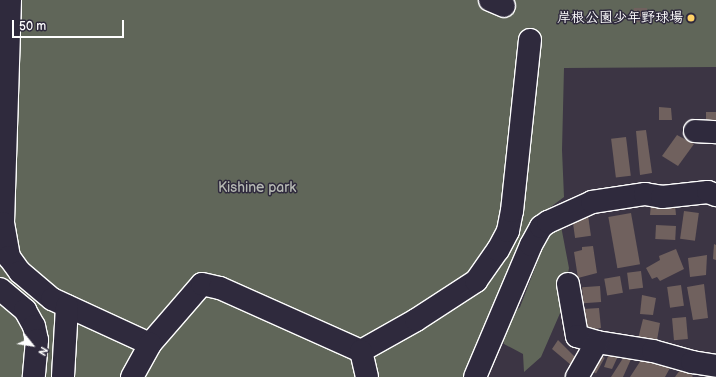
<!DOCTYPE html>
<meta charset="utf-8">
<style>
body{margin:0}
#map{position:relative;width:716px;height:377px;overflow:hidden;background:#3c3544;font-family:"Balsamiq Sans","Klee One",sans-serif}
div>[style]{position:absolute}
.green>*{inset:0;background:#606659}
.building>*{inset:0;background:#70615e;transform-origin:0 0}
.roads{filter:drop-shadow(1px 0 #fff) drop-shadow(-1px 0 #fff) drop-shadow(0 1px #fff) drop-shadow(0 -1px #fff)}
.minor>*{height:22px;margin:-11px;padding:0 11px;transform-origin:11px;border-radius:11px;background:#2f2a3d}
.dots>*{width:11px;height:11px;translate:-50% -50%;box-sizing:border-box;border:2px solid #2f2a3d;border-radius:50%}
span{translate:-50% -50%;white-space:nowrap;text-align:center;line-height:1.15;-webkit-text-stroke:3px #2f2a3d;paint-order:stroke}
.poi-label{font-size:14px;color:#fff;font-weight:700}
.right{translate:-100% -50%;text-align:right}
.park-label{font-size:14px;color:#b7bab4}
.north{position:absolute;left:12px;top:325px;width:40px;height:40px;-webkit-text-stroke:3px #2f2a3d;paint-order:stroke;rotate:120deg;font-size:11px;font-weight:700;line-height:16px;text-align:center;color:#fff}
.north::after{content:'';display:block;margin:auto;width:14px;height:18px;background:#fff;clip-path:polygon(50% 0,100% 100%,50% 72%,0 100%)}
.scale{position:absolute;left:12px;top:20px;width:112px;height:18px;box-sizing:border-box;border:2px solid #fff;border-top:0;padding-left:5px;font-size:12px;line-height:14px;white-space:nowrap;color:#fff;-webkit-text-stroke:3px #2f2a3d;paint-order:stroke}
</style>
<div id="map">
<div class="green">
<i style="clip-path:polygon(0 0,716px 0,716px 67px,564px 68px,562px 150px,564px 197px,536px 218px,469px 377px,0 377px)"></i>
<i style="clip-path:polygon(561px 226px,569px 268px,561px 311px,541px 357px,524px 372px,523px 354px,504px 344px,501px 334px,507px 319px,520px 307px,540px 255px,536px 244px)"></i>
</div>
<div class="building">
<i style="left:634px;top:8px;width:13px;height:14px"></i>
<i style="clip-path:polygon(659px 107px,671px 108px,672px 120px,659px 120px)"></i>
<i style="left:706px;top:112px;width:10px;height:11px"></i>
<i style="clip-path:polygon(646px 130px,652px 173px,640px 175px,636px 131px)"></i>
<i style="clip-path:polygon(677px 135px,694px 144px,678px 166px,662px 156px)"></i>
<i style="left:626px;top:137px;width:39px;height:15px;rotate:83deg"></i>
<i style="clip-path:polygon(651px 204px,675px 205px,676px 215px,650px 215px)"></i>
<i style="left:684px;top:211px;width:15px;height:28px;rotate:8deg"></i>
<i style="left:631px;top:213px;width:52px;height:23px;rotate:80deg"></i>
<i style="left:588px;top:215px;width:21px;height:16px;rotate:82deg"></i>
<i style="left:656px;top:225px;width:20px;height:14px;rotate:3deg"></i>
<i style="clip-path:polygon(714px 244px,716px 245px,716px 260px,713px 259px)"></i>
<i style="clip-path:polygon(593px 246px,597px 273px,578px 278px,574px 252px,582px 250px,582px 247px)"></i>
<i style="clip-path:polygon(676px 249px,684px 269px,660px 281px,657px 277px,652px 279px,646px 268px,660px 260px,659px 256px)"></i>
<i style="clip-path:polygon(707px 255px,706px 275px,690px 277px,688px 258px)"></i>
<i style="left:641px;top:271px;width:17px;height:14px;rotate:83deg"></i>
<i style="left:620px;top:276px;width:17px;height:16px;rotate:80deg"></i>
<i style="clip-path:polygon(704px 284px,708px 318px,693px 320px,687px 287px)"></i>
<i style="left:681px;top:285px;width:21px;height:14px;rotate:82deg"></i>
<i style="left:600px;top:286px;width:16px;height:18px;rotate:86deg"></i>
<i style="clip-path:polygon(642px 295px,656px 298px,653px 315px,640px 314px)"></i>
<i style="clip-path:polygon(599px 308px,601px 328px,583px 331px,583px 309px)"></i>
<i style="left:686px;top:317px;width:22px;height:14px;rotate:85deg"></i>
<i style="clip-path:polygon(643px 319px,660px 323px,656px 346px,637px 343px)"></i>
<i style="clip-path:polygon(558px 340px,577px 359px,571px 365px,552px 349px)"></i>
<i style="clip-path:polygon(611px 348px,620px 352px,612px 369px,604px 367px)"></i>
<i style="left:596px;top:353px;width:10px;height:18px;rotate:29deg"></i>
<i style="clip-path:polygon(625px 355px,632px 357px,623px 377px,611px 377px)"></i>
<i style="clip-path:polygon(643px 357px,651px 363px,657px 359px,670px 368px,665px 377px,630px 377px)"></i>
<i style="clip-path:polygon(682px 367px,693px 376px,692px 377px,675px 377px)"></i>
</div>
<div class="roads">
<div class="minor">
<i style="left:10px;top:0;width:223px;rotate:91.8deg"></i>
<i style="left:3px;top:223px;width:35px;rotate:80deg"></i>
<i style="left:9px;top:257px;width:19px;rotate:54deg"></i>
<i style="left:20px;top:272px;width:42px;rotate:40.2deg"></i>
<i style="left:52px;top:299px;width:108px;rotate:24.7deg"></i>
<i style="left:150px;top:344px;width:79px;rotate:-49.1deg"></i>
<i style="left:202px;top:284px;width:18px;rotate:13deg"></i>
<i style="left:220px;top:288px;width:154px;rotate:24.1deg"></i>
<i style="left:490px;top:0;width:15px;rotate:23deg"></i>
<i style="left:695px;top:131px;width:21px;rotate:3deg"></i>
<i style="left:568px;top:284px;width:53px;rotate:80.2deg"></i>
<i style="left:577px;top:336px;width:21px;rotate:17deg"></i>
<i style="left:597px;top:342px;width:57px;rotate:9.1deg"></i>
<i style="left:653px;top:351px;width:41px;rotate:15.8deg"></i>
<i style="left:692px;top:362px;width:24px;rotate:9deg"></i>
<i style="left:0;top:289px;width:33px;rotate:40deg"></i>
<i style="left:25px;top:310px;width:18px;rotate:61deg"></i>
<i style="left:34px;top:326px;width:14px;rotate:78deg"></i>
<i style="left:37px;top:340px;width:37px;rotate:95deg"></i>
<i style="left:361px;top:351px;width:63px;rotate:-29.4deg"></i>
<i style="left:416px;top:320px;width:72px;rotate:-33deg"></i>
<i style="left:476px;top:281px;width:38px;rotate:-55deg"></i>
<i style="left:498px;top:250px;width:21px;rotate:-62deg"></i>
<i style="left:508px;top:231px;width:20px;rotate:-79deg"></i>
<i style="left:512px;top:211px;width:172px;rotate:-84deg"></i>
<i style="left:361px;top:351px;width:27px;rotate:77deg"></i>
<i style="left:63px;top:376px;width:70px;rotate:-86.7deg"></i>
<i style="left:132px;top:377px;width:38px;rotate:-61deg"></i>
<i style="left:475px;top:377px;width:143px;rotate:-67deg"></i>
<i style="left:531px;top:245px;width:21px;rotate:-61deg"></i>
<i style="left:541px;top:227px;width:9px;rotate:-36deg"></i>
<i style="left:548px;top:222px;width:48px;rotate:-24.4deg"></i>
<i style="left:592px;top:202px;width:54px;rotate:-8.6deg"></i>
<i style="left:645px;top:194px;width:17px;rotate:10deg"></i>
<i style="left:662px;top:197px;width:46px;rotate:-6.2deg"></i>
<i style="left:708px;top:192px;width:9px;rotate:21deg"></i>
<i style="left:577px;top:377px;width:40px;rotate:-60.3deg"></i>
</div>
</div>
<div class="dots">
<i style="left:691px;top:18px;background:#ffd166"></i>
</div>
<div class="poi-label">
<span class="right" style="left:683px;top:18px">岸根公園少年野球場</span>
</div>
<div class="park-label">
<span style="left:257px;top:188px">Kishine park</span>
</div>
<div class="north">N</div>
<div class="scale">50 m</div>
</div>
